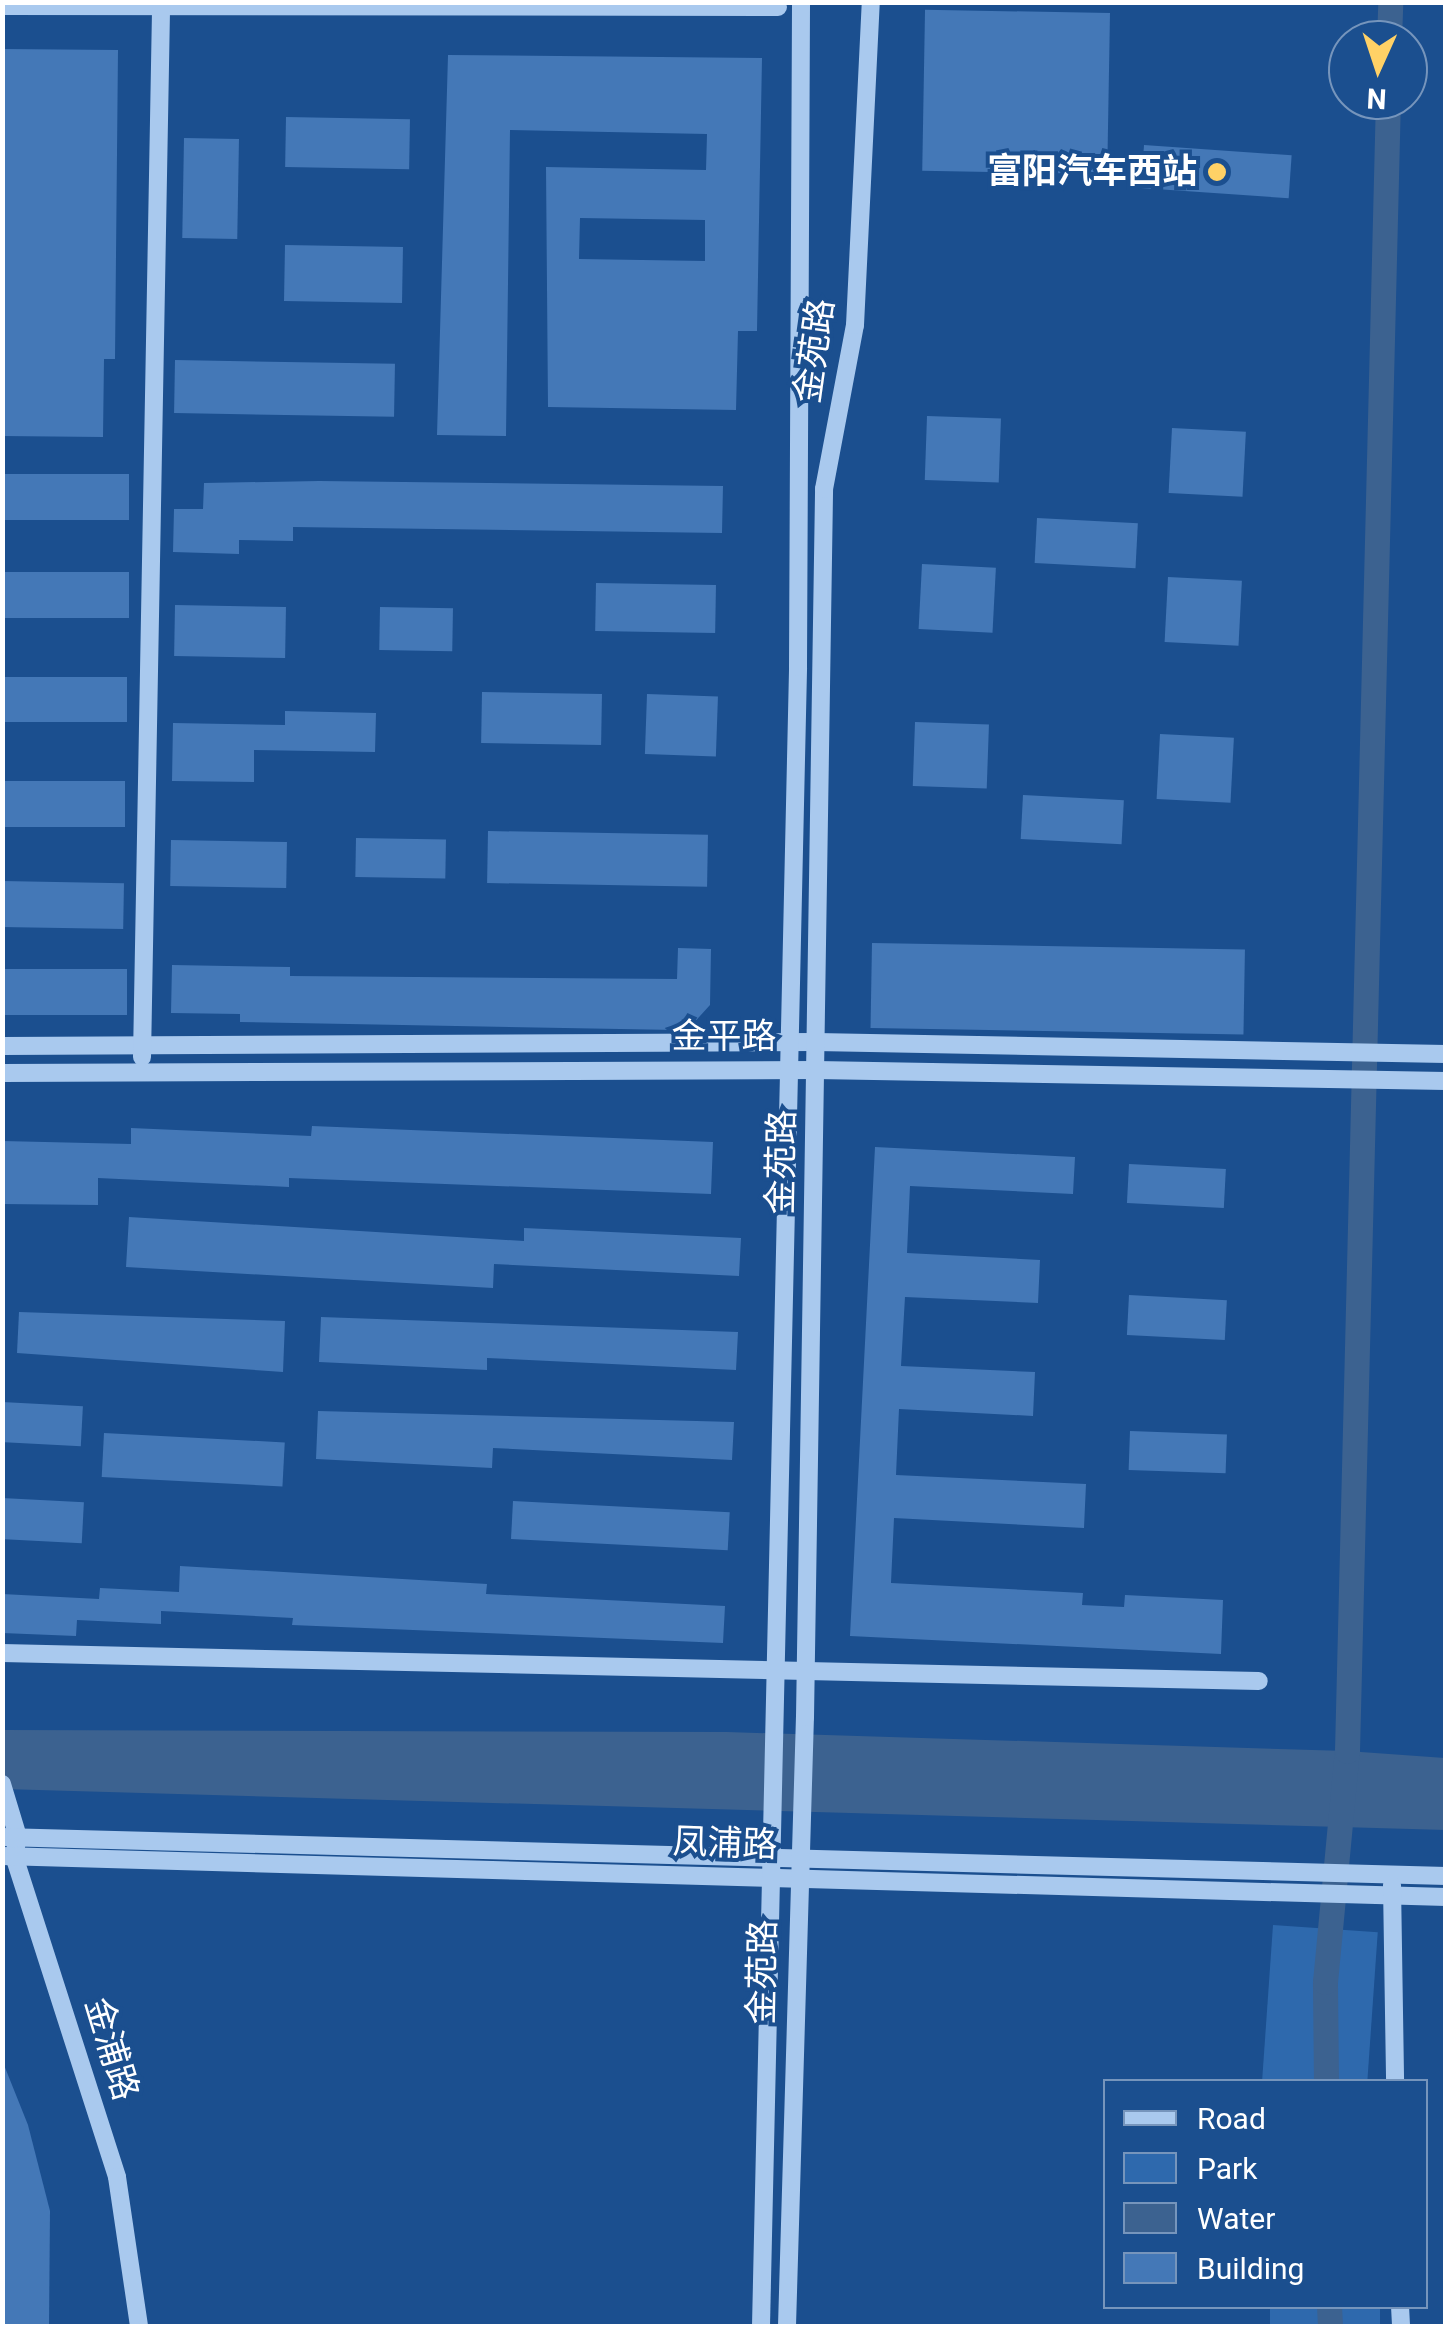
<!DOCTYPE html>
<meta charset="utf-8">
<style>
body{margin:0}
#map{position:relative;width:1448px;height:2329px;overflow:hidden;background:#1b4f8f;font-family:Roboto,"Noto Sans SC",sans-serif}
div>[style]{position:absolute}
.green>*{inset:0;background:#2e69ad;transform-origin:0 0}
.water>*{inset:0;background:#3c6290}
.canal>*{height:25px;margin:-12.5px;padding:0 12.5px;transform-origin:12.5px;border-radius:12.5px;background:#3c6290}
.building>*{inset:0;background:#4478b7;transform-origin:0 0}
.minor>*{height:18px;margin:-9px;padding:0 9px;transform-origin:9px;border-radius:9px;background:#a9c9ee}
.dots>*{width:28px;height:28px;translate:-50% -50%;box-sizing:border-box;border:5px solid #1b4f8f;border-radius:50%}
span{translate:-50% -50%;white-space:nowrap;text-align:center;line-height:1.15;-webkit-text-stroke:8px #1b4f8f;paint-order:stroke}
.poi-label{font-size:35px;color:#fff;font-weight:700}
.right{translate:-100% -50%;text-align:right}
.street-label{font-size:35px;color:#fff}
.frame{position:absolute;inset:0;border:5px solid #fff;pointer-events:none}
.legend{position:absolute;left:1103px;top:2079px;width:325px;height:230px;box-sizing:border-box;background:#1b4f8f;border:2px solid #7695bc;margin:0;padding:12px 18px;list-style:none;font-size:30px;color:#fff}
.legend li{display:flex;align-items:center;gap:20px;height:50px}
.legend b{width:50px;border:2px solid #7695bc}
.north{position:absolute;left:1328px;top:20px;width:100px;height:100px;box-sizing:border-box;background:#1b4f8f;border:2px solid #7695bc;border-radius:50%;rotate:183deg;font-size:28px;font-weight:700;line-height:40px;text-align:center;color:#fff}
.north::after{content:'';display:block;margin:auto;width:35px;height:45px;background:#ffd166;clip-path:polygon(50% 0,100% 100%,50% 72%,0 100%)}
</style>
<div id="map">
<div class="green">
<i style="left:1273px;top:1925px;width:105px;height:156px;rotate:4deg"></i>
<i style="left:1270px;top:2307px;width:110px;height:19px"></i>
</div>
<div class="water">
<i style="clip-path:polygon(3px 1730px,727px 1732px,1347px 1751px,1445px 1758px,1446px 1830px,3px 1789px)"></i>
</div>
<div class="canal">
<i style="left:1389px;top:40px;width:38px;rotate:-88deg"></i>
<i style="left:1326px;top:2082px;width:100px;rotate:-90.6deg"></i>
<i style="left:1325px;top:1982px;width:232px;rotate:-84.6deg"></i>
<i style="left:1347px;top:1751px;width:1652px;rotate:-88.58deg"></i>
<i style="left:1329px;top:2306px;width:20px;rotate:87deg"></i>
</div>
<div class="building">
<i style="left:1110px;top:13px;width:161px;height:185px;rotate:91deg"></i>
<i style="clip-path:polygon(2px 49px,118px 50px,115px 359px,104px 359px,103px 437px,2px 436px)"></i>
<i style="clip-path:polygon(evenodd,448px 55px,762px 58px,757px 331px,738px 331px,736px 410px,548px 407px,546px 167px,706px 170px,707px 134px,510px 130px,506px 436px,437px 435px,448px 55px,580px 218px,705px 220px,705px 261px,579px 259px,580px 218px)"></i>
<i style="left:286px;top:117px;width:124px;height:50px;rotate:1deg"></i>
<i style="left:184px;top:138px;width:55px;height:100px;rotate:1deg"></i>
<i style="left:1144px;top:145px;width:148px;height:43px;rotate:4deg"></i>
<i style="left:285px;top:245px;width:118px;height:56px;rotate:1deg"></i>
<i style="left:175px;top:360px;width:220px;height:53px;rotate:1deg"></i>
<i style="left:927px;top:416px;width:74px;height:64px;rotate:2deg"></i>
<i style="left:1172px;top:428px;width:74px;height:65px;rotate:3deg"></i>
<i style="left:2px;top:474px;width:127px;height:46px"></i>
<i style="clip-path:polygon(319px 481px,723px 486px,722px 533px,293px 527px,293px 541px,239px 540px,239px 554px,173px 552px,174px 509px,203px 509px,204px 483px)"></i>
<i style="left:1037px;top:518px;width:101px;height:45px;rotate:3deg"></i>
<i style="left:922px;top:564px;width:74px;height:65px;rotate:3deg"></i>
<i style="left:2px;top:572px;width:127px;height:46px"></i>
<i style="left:1168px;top:577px;width:74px;height:65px;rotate:3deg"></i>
<i style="left:596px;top:583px;width:120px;height:48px;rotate:1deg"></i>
<i style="left:175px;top:605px;width:111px;height:51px;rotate:1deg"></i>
<i style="left:380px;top:607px;width:73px;height:43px;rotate:1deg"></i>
<i style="left:2px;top:677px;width:125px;height:45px"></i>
<i style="left:482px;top:692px;width:120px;height:51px;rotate:1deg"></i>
<i style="left:647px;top:694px;width:71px;height:60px;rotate:2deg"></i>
<i style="clip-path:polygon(285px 711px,376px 713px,375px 752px,254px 750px,254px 782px,172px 781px,173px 723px,285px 725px)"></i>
<i style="left:915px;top:722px;width:74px;height:64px;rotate:2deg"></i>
<i style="left:1160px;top:734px;width:74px;height:65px;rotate:3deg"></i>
<i style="left:2px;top:781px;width:123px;height:46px"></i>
<i style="left:1023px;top:795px;width:101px;height:44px;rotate:3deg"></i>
<i style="left:488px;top:831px;width:220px;height:52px;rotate:1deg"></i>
<i style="left:356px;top:838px;width:90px;height:39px;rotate:1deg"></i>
<i style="left:171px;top:840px;width:116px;height:46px;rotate:1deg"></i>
<i style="left:2px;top:881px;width:122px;height:46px;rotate:1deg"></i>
<i style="left:872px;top:943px;width:373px;height:85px;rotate:1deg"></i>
<i style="clip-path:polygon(678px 948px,711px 949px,710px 1005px,690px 1027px,676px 1030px,240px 1022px,240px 1014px,171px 1013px,172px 965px,290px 967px,290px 976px,677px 979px)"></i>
<i style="left:2px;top:969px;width:125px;height:46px"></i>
<i style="clip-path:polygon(312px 1126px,713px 1142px,711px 1194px,289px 1178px,289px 1187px,98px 1178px,98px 1205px,2px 1204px,2px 1141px,131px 1144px,131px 1128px,311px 1136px)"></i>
<i style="clip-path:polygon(875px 1147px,1075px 1157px,1073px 1194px,910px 1186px,907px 1253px,1040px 1260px,1038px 1303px,905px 1297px,901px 1366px,1035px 1372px,1033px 1416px,899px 1409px,896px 1475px,1086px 1484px,1084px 1528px,894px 1518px,891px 1583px,1083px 1593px,1082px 1605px,1124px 1607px,1125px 1595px,1223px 1600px,1221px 1654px,850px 1636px)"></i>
<i style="left:1129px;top:1164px;width:97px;height:39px;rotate:3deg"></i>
<i style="clip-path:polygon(129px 1217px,524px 1241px,524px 1228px,741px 1238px,739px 1276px,494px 1264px,493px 1288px,126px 1267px)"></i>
<i style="left:1129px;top:1295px;width:98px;height:40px;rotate:3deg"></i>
<i style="clip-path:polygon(19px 1312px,285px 1321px,283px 1372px,17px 1353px)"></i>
<i style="clip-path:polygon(321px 1317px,738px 1332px,736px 1370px,487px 1358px,487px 1370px,319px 1362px)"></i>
<i style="left:2px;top:1402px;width:81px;height:40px;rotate:3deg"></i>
<i style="clip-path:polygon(318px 1411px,734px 1422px,732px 1460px,493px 1448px,492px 1468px,316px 1459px)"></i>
<i style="left:1130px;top:1431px;width:97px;height:39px;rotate:2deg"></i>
<i style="left:104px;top:1433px;width:181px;height:44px;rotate:3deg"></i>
<i style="left:2px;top:1498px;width:82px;height:41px;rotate:3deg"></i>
<i style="left:513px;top:1501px;width:217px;height:38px;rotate:3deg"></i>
<i style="clip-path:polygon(180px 1566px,487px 1584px,486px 1594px,725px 1606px,723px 1643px,292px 1625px,293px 1618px,161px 1611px,161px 1624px,77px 1620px,76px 1636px,2px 1633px,2px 1594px,99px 1599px,100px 1588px,179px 1592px)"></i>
<i style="clip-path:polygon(2px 2060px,28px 2125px,50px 2211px,49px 2326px,2px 2326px)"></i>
</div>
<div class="minor">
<i style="left:2px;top:6px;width:776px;rotate:0.07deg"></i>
<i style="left:2px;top:1046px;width:814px;rotate:-0.28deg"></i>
<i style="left:816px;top:1042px;width:630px;rotate:1.09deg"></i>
<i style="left:142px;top:1057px;width:1050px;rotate:-88.96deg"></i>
<i style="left:2px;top:1073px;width:814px;rotate:-0.21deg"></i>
<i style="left:816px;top:1070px;width:630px;rotate:1deg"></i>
<i style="left:2px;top:1653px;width:1257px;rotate:1.28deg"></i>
<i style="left:2px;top:1784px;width:55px;rotate:73.2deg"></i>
<i style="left:18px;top:1837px;width:19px;rotate:102deg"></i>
<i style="left:14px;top:1856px;width:337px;rotate:72.2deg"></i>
<i style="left:117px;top:2177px;width:151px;rotate:81.6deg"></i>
<i style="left:2px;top:1837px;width:1445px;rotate:1.55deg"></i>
<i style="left:2px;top:1856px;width:1445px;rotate:1.63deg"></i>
<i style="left:1392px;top:1885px;width:197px;rotate:89.1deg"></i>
<i style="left:1400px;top:2306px;width:20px;rotate:87deg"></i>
<i style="left:761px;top:2326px;width:1659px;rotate:-88.72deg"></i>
<i style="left:798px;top:667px;width:665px;rotate:-89.74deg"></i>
<i style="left:787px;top:2326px;width:609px;rotate:-88.31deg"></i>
<i style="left:805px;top:1717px;width:1228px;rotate:-89.11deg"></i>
<i style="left:824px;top:489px;width:167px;rotate:-79.3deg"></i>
<i style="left:855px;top:325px;width:323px;rotate:-87.2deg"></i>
</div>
<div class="dots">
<i style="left:1217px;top:172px;background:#ffd166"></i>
</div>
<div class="poi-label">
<span class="right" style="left:1197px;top:172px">富阳汽车西站</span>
</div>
<div class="street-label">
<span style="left:815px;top:351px;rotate:-82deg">金苑路</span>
<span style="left:724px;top:1037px">金平路</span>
<span style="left:782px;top:1162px;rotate:-89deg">金苑路</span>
<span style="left:725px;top:1844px;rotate:2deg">凤浦路</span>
<span style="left:763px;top:1972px;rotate:-89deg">金苑路</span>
<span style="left:111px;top:2049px;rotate:73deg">金浦路</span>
</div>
<div class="frame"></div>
<ul class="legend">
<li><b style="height:12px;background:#a9c9ee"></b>Road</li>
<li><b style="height:28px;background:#2e69ad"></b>Park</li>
<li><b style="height:28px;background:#3c6290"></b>Water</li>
<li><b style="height:28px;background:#4478b7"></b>Building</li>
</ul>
<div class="north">N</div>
</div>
